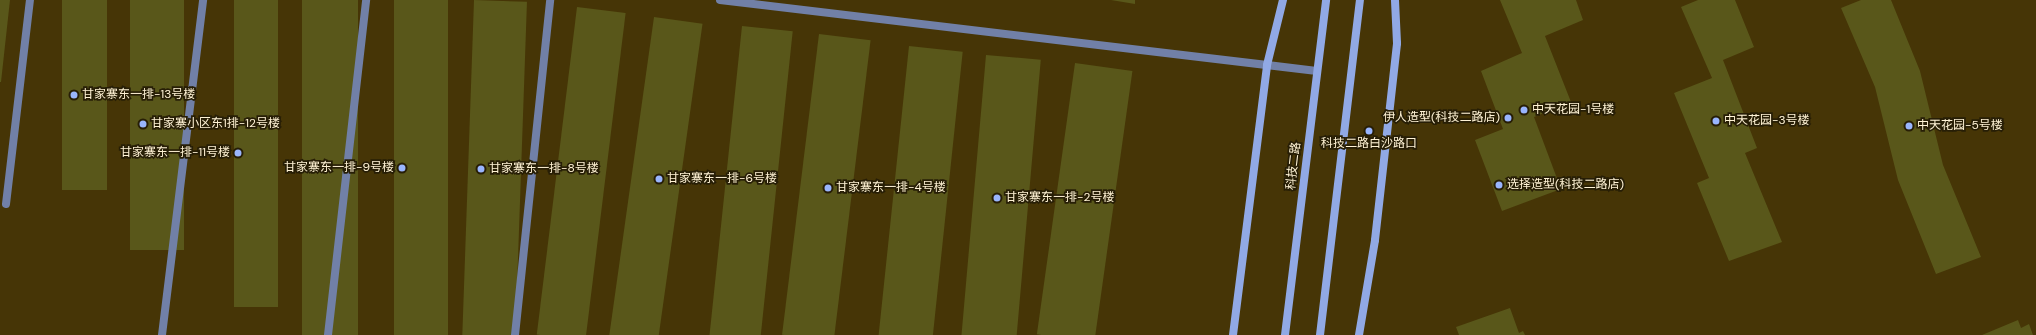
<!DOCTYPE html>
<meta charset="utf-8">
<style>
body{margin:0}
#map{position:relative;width:2036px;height:335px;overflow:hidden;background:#463506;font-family:"DM Sans","Noto Sans SC",sans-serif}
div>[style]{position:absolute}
.building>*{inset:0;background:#59571a;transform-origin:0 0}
.street>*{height:8px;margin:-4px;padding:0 4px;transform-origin:4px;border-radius:4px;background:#7180a7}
.secondary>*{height:8px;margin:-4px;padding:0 4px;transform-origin:4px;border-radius:4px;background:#91a9e5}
.dots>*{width:11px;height:11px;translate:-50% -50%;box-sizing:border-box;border:2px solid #271e06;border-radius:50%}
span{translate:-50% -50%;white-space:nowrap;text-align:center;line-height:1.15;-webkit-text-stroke:3.5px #271e06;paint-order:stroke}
.poi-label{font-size:12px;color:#fff3d5}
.left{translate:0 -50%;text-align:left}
.right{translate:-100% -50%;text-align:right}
.street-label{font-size:12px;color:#fff3d5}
</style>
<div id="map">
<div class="building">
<i style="clip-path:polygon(0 0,10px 0,1px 82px,0 82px)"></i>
<i style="left:62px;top:0;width:45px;height:190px"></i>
<i style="left:130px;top:0;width:54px;height:250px"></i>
<i style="left:234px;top:0;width:44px;height:307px"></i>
<i style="left:302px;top:0;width:56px;height:337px"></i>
<i style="left:394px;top:0;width:54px;height:337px"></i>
<i style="left:474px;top:0;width:53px;height:337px;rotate:2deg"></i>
<i style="clip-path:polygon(1111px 0,1135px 0,1135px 4px)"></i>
<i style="clip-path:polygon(1500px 0,1576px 0,1583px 20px,1545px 36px,1571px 102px,1534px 117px,1561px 189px,1502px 211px,1475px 140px,1503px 129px,1481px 71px,1522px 53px)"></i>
<i style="clip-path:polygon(1698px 0,1735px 0,1754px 47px,1723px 60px,1757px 148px,1745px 153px,1782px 242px,1729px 261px,1697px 183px,1709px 178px,1674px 93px,1712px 78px,1681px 7px)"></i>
<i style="clip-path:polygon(1861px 0,1891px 0,1920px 71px,1943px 165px,1981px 257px,1936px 274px,1898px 180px,1875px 87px,1841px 8px)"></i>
<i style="left:577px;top:7px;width:49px;height:330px;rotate:7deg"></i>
<i style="left:654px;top:17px;width:49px;height:321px;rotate:8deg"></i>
<i style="left:742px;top:26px;width:51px;height:311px;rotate:6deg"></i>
<i style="left:819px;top:34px;width:52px;height:303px;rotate:7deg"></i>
<i style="left:909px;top:46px;width:54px;height:291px;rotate:6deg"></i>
<i style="left:986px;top:55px;width:55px;height:282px;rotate:5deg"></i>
<i style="left:1075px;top:63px;width:58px;height:274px;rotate:8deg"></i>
<i style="clip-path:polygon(1510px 308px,1519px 333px,1523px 331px,1525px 335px,1459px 335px,1456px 327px)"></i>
<i style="clip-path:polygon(2018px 320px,2021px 328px,2029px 324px,2033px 335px,1982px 335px)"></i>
</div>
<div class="street">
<i style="left:720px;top:0;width:601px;rotate:6.78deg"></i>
<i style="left:6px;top:204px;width:205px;rotate:-83.3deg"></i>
<i style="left:162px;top:335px;width:337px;rotate:-83deg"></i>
<i style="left:328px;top:335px;width:337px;rotate:-83.5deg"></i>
<i style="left:515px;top:335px;width:337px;rotate:-84deg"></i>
</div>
<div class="secondary">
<i style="left:1233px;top:335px;width:272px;rotate:-82.8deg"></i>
<i style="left:1267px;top:65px;width:67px;rotate:-76.2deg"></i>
<i style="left:1285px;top:335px;width:337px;rotate:-83deg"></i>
<i style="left:1320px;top:335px;width:337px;rotate:-83.2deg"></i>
<i style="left:1359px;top:335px;width:96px;rotate:-80.4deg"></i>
<i style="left:1375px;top:240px;width:198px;rotate:-83.6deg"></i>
<i style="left:1397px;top:43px;width:43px;rotate:-92.7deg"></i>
</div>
<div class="dots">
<i style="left:74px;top:95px;background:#99b5fd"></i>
<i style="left:1524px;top:110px;background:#99b5fd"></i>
<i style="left:1508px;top:118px;background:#99b5fd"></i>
<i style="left:1716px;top:121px;background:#99b5fd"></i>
<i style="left:143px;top:124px;background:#99b5fd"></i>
<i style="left:1909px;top:126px;background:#99b5fd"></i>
<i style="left:1369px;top:131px;background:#99b5fd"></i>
<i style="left:238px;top:153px;background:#99b5fd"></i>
<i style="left:402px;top:168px;background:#99b5fd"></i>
<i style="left:481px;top:169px;background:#99b5fd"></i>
<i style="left:659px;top:179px;background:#99b5fd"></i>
<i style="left:1499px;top:185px;background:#99b5fd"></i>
<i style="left:828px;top:188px;background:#99b5fd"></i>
<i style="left:997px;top:198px;background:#99b5fd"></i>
</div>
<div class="poi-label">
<span class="left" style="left:82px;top:95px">甘家寨东一排-13号楼</span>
<span class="left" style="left:1532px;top:110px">中天花园-1号楼</span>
<span class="right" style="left:1500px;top:118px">伊人造型(科技二路店)</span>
<span class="left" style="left:1724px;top:121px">中天花园-3号楼</span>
<span class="left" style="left:151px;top:124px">甘家寨小区东1排-12号楼</span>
<span class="left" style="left:1917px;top:126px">中天花园-5号楼</span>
<span style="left:1369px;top:144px">科技二路白沙路口</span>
<span class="right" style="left:230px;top:153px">甘家寨东一排-11号楼</span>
<span class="right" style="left:394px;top:168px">甘家寨东一排-9号楼</span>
<span class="left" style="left:489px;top:169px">甘家寨东一排-8号楼</span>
<span class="left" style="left:667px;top:179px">甘家寨东一排-6号楼</span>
<span class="left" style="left:1507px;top:185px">选择造型(科技二路店)</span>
<span class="left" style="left:836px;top:188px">甘家寨东一排-4号楼</span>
<span class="left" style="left:1005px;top:198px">甘家寨东一排-2号楼</span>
</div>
<div class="street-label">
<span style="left:1294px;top:166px;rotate:-83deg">科技二路</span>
</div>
</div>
